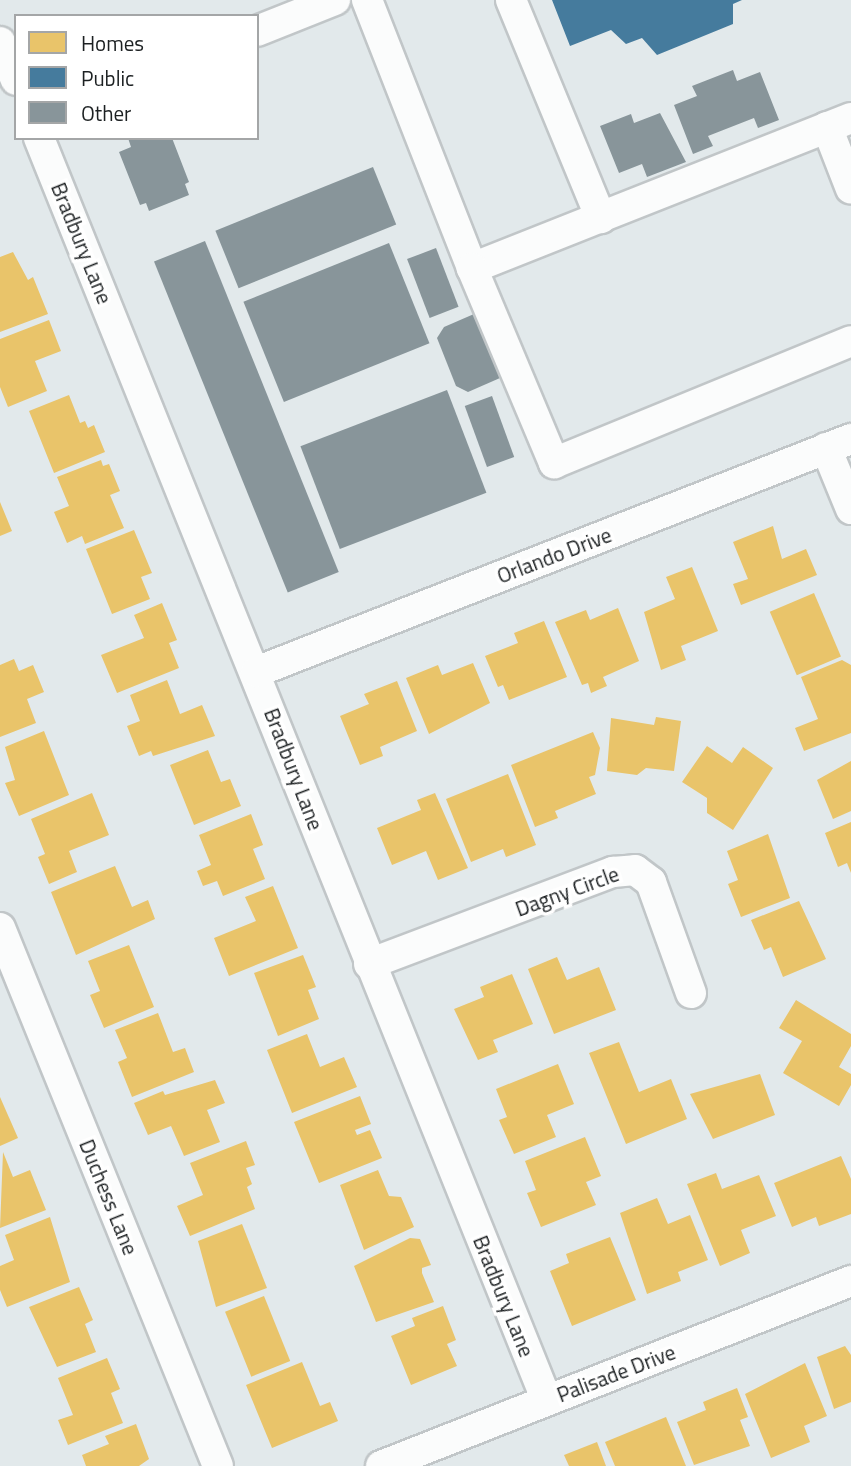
<!DOCTYPE html>
<style>
body{margin:0}
#map{position:relative;width:851px;height:1466px;overflow:hidden;background:#e2e9eb;font-family:"Titillium Web",sans-serif}
div>[style]{position:absolute}
.homes>*{inset:0;background:#e9c46a;transform-origin:0 0}
.public>*{inset:0;background:#457b9d}
.building>*{inset:0;background:#88959a;transform-origin:0 0}
.roads{filter:drop-shadow(2px 0 #c1c6c8) drop-shadow(-2px 0 #c1c6c8) drop-shadow(0 2px #c1c6c8) drop-shadow(0 -2px #c1c6c8)}
.minor>*{height:30px;margin:-15px;padding:0 15px;transform-origin:15px;border-radius:15px;background:#fbfcfc}
span{translate:-50% -50%;white-space:nowrap;text-align:center;line-height:1.15;-webkit-text-stroke:7px #fff;paint-order:stroke}
.street-label{font-size:21px;color:#1c2022}
.legend{position:absolute;left:14px;top:14px;width:245px;height:126px;box-sizing:border-box;background:#fff;border:2px solid #a4a6a7;margin:0;padding:9px 12px;list-style:none;font-size:21px;color:#1c2022}
.legend li{display:flex;align-items:center;gap:14px;height:35px}
.legend b{width:35px;border:2px solid #a4a6a7}
</style>
<div id="map">
<div class="homes">
<i style="clip-path:polygon(13px 252px,28px 280px,33px 277px,48px 314px,0 332px,0 257px)"></i>
<i style="clip-path:polygon(49px 320px,61px 351px,35px 361px,47px 391px,8px 407px,0 387px,0 339px)"></i>
<i style="clip-path:polygon(69px 395px,80px 423px,85px 421px,88px 428px,94px 425px,105px 452px,54px 473px,29px 411px)"></i>
<i style="clip-path:polygon(101px 460px,103px 466px,109px 464px,120px 491px,110px 495px,124px 528px,85px 544px,82px 536px,67px 543px,54px 512px,69px 506px,57px 477px)"></i>
<i style="clip-path:polygon(0 502px,12px 531px,0 536px)"></i>
<i style="clip-path:polygon(773px 526px,782px 559px,806px 549px,817px 575px,741px 605px,733px 584px,748px 579px,733px 542px)"></i>
<i style="clip-path:polygon(134px 530px,152px 573px,141px 577px,150px 599px,112px 614px,86px 549px)"></i>
<i style="clip-path:polygon(692px 567px,718px 631px,681px 646px,686px 660px,661px 670px,644px 612px,675px 599px,666px 577px)"></i>
<i style="left:814px;top:593px;width:69px;height:48px;rotate:67deg"></i>
<i style="clip-path:polygon(162px 603px,177px 640px,169px 643px,179px 668px,117px 693px,101px 655px,144px 638px,134px 615px)"></i>
<i style="clip-path:polygon(618px 608px,639px 661px,603px 677px,607px 686px,591px 693px,588px 683px,582px 685px,555px 622px,586px 610px,590px 620px)"></i>
<i style="clip-path:polygon(544px 621px,567px 677px,509px 700px,503px 685px,498px 687px,485px 656px,518px 643px,514px 633px)"></i>
<i style="clip-path:polygon(14px 659px,19px 671px,33px 665px,44px 692px,27px 699px,36px 723px,0 737px,0 665px)"></i>
<i style="clip-path:polygon(842px 660px,851px 665px,851px 733px,804px 751px,795px 728px,818px 719px,801px 677px)"></i>
<i style="clip-path:polygon(473px 663px,490px 703px,429px 734px,406px 678px,438px 665px,442px 675px)"></i>
<i style="clip-path:polygon(167px 680px,180px 714px,202px 705px,215px 736px,153px 756px,151px 751px,139px 756px,127px 726px,140px 721px,130px 695px)"></i>
<i style="clip-path:polygon(397px 681px,417px 731px,380px 747px,383px 756px,360px 765px,340px 716px,369px 704px,364px 694px)"></i>
<i style="clip-path:polygon(656px 717px,681px 721px,674px 771px,646px 768px,637px 775px,607px 771px,611px 718px,654px 725px)"></i>
<i style="clip-path:polygon(44px 731px,69px 795px,19px 816px,5px 783px,15px 780px,5px 747px)"></i>
<i style="clip-path:polygon(593px 732px,600px 748px,595px 775px,589px 777px,596px 794px,555px 811px,558px 818px,535px 827px,511px 765px)"></i>
<i style="clip-path:polygon(707px 746px,732px 763px,743px 747px,773px 768px,733px 830px,707px 813px,707px 798px,682px 782px)"></i>
<i style="clip-path:polygon(208px 750px,221px 782px,230px 779px,241px 806px,194px 825px,170px 765px)"></i>
<i style="clip-path:polygon(851px 761px,851px 811px,833px 819px,817px 780px)"></i>
<i style="clip-path:polygon(508px 774px,536px 845px,506px 857px,503px 849px,471px 862px,446px 799px)"></i>
<i style="clip-path:polygon(92px 793px,109px 835px,69px 851px,77px 872px,49px 884px,38px 857px,45px 854px,31px 819px)"></i>
<i style="clip-path:polygon(435px 793px,468px 868px,438px 880px,426px 851px,392px 865px,377px 828px,421px 810px,417px 800px)"></i>
<i style="clip-path:polygon(251px 814px,263px 845px,253px 849px,265px 879px,223px 896px,217px 881px,203px 886px,197px 871px,211px 865px,199px 835px)"></i>
<i style="clip-path:polygon(851px 822px,851px 873px,847px 863px,838px 867px,825px 833px)"></i>
<i style="clip-path:polygon(768px 834px,790px 898px,741px 917px,728px 884px,738px 880px,727px 851px)"></i>
<i style="clip-path:polygon(115px 866px,132px 907px,148px 900px,155px 919px,76px 955px,51px 892px)"></i>
<i style="clip-path:polygon(273px 886px,298px 948px,229px 976px,214px 938px,256px 921px,245px 897px)"></i>
<i style="clip-path:polygon(799px 901px,826px 959px,783px 977px,771px 947px,764px 950px,751px 920px)"></i>
<i style="clip-path:polygon(129px 945px,154px 1007px,104px 1028px,90px 995px,100px 991px,88px 961px)"></i>
<i style="clip-path:polygon(303px 955px,316px 987px,308px 990px,319px 1019px,278px 1036px,254px 973px)"></i>
<i style="clip-path:polygon(557px 957px,567px 980px,599px 967px,616px 1010px,554px 1034px,528px 969px)"></i>
<i style="clip-path:polygon(512px 974px,533px 1024px,493px 1040px,498px 1052px,478px 1060px,454px 1009px,484px 997px,480px 987px)"></i>
<i style="clip-path:polygon(796px 1000px,851px 1034px,851px 1046px,839px 1067px,851px 1074px,851px 1085px,839px 1106px,783px 1073px,802px 1041px,779px 1028px)"></i>
<i style="clip-path:polygon(158px 1013px,173px 1052px,185px 1048px,194px 1072px,132px 1097px,118px 1062px,127px 1058px,115px 1030px)"></i>
<i style="clip-path:polygon(307px 1034px,320px 1067px,344px 1057px,357px 1087px,292px 1113px,267px 1050px)"></i>
<i style="clip-path:polygon(619px 1042px,639px 1092px,671px 1079px,687px 1119px,626px 1144px,589px 1053px)"></i>
<i style="clip-path:polygon(558px 1064px,574px 1104px,547px 1115px,556px 1137px,514px 1154px,499px 1120px,507px 1117px,496px 1089px)"></i>
<i style="clip-path:polygon(760px 1074px,775px 1115px,713px 1139px,690px 1094px)"></i>
<i style="clip-path:polygon(215px 1080px,225px 1103px,207px 1110px,220px 1142px,184px 1156px,171px 1126px,148px 1135px,134px 1103px,163px 1091px,165px 1095px)"></i>
<i style="clip-path:polygon(360px 1096px,371px 1124px,355px 1130px,357px 1135px,370px 1130px,382px 1158px,319px 1183px,294px 1122px)"></i>
<i style="clip-path:polygon(0 1097px,18px 1138px,0 1146px)"></i>
<i style="clip-path:polygon(585px 1137px,601px 1176px,586px 1182px,596px 1205px,541px 1227px,527px 1193px,536px 1190px,525px 1161px)"></i>
<i style="clip-path:polygon(246px 1141px,255px 1165px,246px 1168px,252px 1184px,247px 1187px,255px 1209px,190px 1236px,177px 1206px,203px 1195px,190px 1163px)"></i>
<i style="clip-path:polygon(3px 1152px,13px 1177px,30px 1170px,46px 1210px,0 1228px)"></i>
<i style="clip-path:polygon(841px 1156px,851px 1179px,851px 1214px,819px 1226px,816px 1217px,792px 1227px,774px 1183px)"></i>
<i style="clip-path:polygon(378px 1170px,389px 1196px,401px 1197px,414px 1227px,364px 1250px,340px 1185px)"></i>
<i style="clip-path:polygon(716px 1173px,722px 1189px,759px 1175px,776px 1216px,741px 1230px,750px 1253px,720px 1266px,687px 1184px)"></i>
<i style="clip-path:polygon(657px 1198px,668px 1224px,690px 1215px,708px 1260px,678px 1272px,681px 1281px,647px 1294px,620px 1213px)"></i>
<i style="clip-path:polygon(50px 1217px,70px 1282px,7px 1307px,0 1290px,0 1266px,14px 1260px,5px 1235px)"></i>
<i style="clip-path:polygon(242px 1224px,267px 1288px,216px 1307px,198px 1241px)"></i>
<i style="clip-path:polygon(610px 1237px,636px 1300px,572px 1326px,550px 1271px,569px 1263px,566px 1254px)"></i>
<i style="clip-path:polygon(410px 1238px,420px 1239px,431px 1265px,422px 1268px,422px 1273px,434px 1302px,376px 1322px,354px 1266px)"></i>
<i style="clip-path:polygon(79px 1287px,93px 1320px,85px 1324px,96px 1352px,57px 1367px,29px 1307px)"></i>
<i style="left:264px;top:1296px;width:70px;height:42px;rotate:68deg"></i>
<i style="clip-path:polygon(443px 1306px,456px 1340px,447px 1344px,457px 1366px,411px 1385px,391px 1336px,415px 1326px,412px 1318px)"></i>
<i style="clip-path:polygon(845px 1346px,851px 1355px,851px 1402px,834px 1409px,817px 1357px)"></i>
<i style="clip-path:polygon(107px 1358px,120px 1389px,111px 1393px,123px 1423px,68px 1445px,58px 1420px,73px 1415px,58px 1378px)"></i>
<i style="clip-path:polygon(302px 1362px,320px 1406px,330px 1402px,338px 1421px,272px 1448px,246px 1385px)"></i>
<i style="clip-path:polygon(805px 1363px,827px 1416px,804px 1426px,810px 1442px,771px 1458px,745px 1394px)"></i>
<i style="clip-path:polygon(737px 1388px,748px 1417px,740px 1420px,750px 1446px,694px 1465px,677px 1422px,706px 1410px,703px 1402px)"></i>
<i style="clip-path:polygon(666px 1417px,686px 1466px,615px 1466px,605px 1442px)"></i>
<i style="clip-path:polygon(136px 1424px,149px 1459px,139px 1466px,86px 1466px,82px 1455px,109px 1444px,105px 1436px)"></i>
<i style="clip-path:polygon(597px 1442px,606px 1466px,569px 1466px,564px 1455px)"></i>
</div>
<div class="public">
<i style="clip-path:polygon(552px 0,742px 0,733px 4px,733px 24px,657px 55px,642px 38px,626px 44px,611px 30px,570px 46px)"></i>
</div>
<div class="building">
<i style="clip-path:polygon(733px 70px,737px 81px,760px 72px,779px 120px,758px 128px,754px 118px,708px 136px,713px 146px,693px 154px,674px 105px,697px 96px,692px 86px)"></i>
<i style="clip-path:polygon(660px 113px,686px 162px,647px 177px,642px 164px,619px 173px,600px 126px,631px 114px,634px 123px)"></i>
<i style="clip-path:polygon(128px 138px,172px 138px,189px 182px,185px 184px,189px 195px,149px 211px,146px 203px,140px 205px,119px 152px,131px 147px)"></i>
<i style="left:373px;top:167px;width:62px;height:170px;rotate:68deg"></i>
<i style="left:205px;top:241px;width:357px;height:55px;rotate:68deg"></i>
<i style="left:389px;top:243px;width:108px;height:157px;rotate:68deg"></i>
<i style="left:436px;top:248px;width:63px;height:31px;rotate:69deg"></i>
<i style="clip-path:polygon(474px 314px,500px 378px,468px 392px,456px 386px,437px 338px,444px 327px)"></i>
<i style="left:447px;top:390px;width:110px;height:157px;rotate:69deg"></i>
<i style="left:492px;top:396px;width:65px;height:29px;rotate:70deg"></i>
</div>
<div class="roads">
<div class="minor">
<i style="left:367px;top:0;width:288px;rotate:68.6deg"></i>
<i style="left:511px;top:0;width:236px;rotate:67.6deg"></i>
<i style="left:257px;top:31px;width:84px;rotate:-21.7deg"></i>
<i style="left:0;top:42px;width:41px;rotate:67.2deg"></i>
<i style="left:851px;top:118px;width:408px;rotate:158.4deg"></i>
<i style="left:472px;top:268px;width:212px;rotate:67.2deg"></i>
<i style="left:554px;top:463px;width:321px;rotate:-22.3deg"></i>
<i style="left:827px;top:127px;width:66px;rotate:68.8deg"></i>
<i style="left:39px;top:138px;width:1361px;rotate:68.09deg"></i>
<i style="left:826px;top:448px;width:66px;rotate:67.7deg"></i>
<i style="left:256px;top:672px;width:639px;rotate:-21.39deg"></i>
<i style="left:0;top:928px;width:580px;rotate:67.94deg"></i>
<i style="left:369px;top:964px;width:261px;rotate:-20.7deg"></i>
<i style="left:613px;top:872px;width:22px;rotate:-5deg"></i>
<i style="left:635px;top:870px;width:20px;rotate:37deg"></i>
<i style="left:651px;top:882px;width:118px;rotate:70.2deg"></i>
<i style="left:381px;top:1466px;width:505px;rotate:-21.49deg"></i>
</div>
</div>
<div class="street-label">
<span style="left:82px;top:243px;rotate:68deg">Bradbury Lane</span>
<span style="left:554px;top:555px;rotate:-21deg">Orlando Drive</span>
<span style="left:294px;top:769px;rotate:69deg">Bradbury Lane</span>
<span style="left:567px;top:891px;rotate:-20deg">Dagny Circle</span>
<span style="left:109px;top:1197px;rotate:68deg">Duchess Lane</span>
<span style="left:504px;top:1296px;rotate:68deg">Bradbury Lane</span>
<span style="left:616px;top:1373px;rotate:-21deg">Palisade Drive</span>
</div>
<ul class="legend">
<li><b style="height:19px;background:#e9c46a"></b>Homes</li>
<li><b style="height:19px;background:#457b9d"></b>Public</li>
<li><b style="height:19px;background:#88959a"></b>Other</li>
</ul>
</div>
